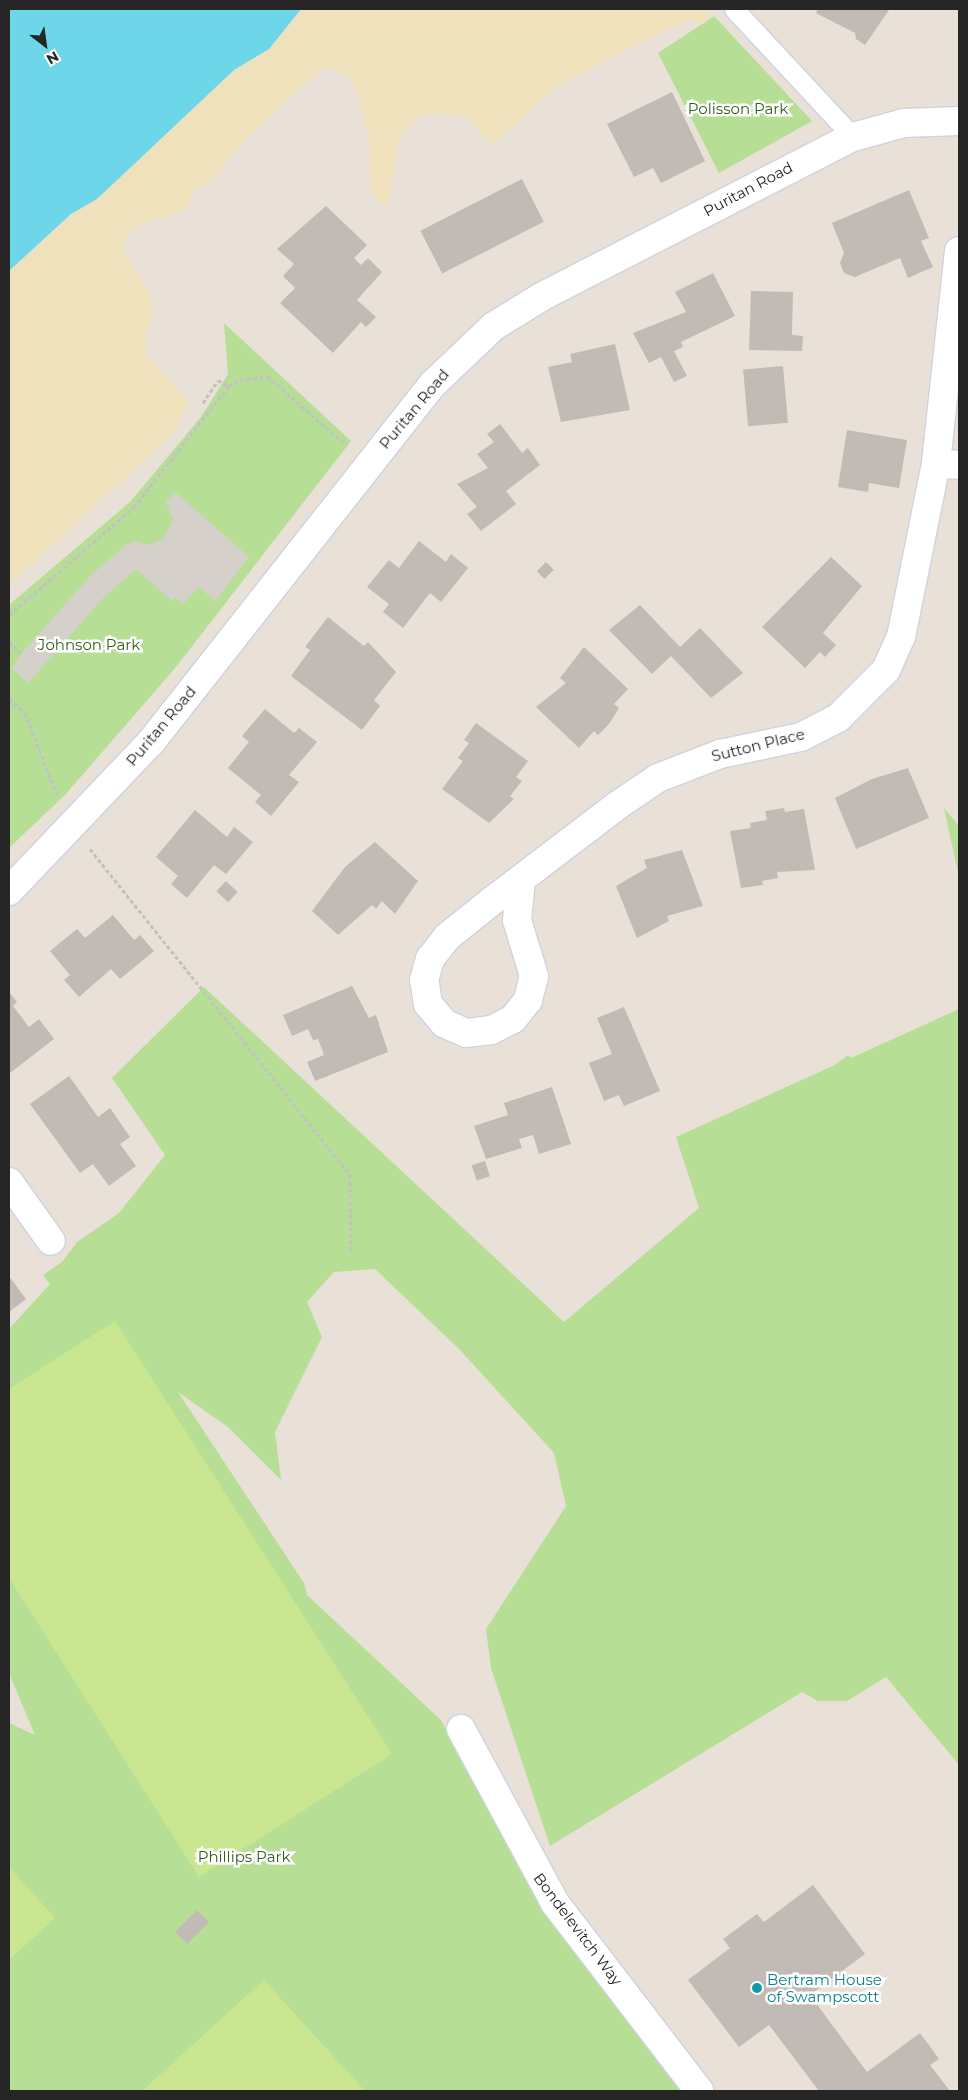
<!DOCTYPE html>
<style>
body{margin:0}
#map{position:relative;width:968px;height:2100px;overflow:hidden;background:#e9e0d8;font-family:Montserrat,sans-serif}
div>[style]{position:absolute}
.green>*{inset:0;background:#b6df95}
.sand>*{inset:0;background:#eee1bb}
.pitch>*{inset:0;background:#cbe691}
.plaza>*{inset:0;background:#d5d0ca}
.water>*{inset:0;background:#6dd6e9}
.building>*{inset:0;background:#c1bab5;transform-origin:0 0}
.path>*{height:3px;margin-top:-1.5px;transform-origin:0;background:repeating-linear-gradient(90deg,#c2c2c2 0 4px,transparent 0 6.5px)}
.roads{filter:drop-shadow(1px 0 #cdd3df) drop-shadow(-1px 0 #cdd3df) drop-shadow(0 1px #cdd3df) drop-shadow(0 -1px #cdd3df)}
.lane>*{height:19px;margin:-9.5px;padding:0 9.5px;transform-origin:9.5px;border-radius:9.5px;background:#fff}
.street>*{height:28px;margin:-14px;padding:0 14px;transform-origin:14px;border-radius:14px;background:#fff}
.secondary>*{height:28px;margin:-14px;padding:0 14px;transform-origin:14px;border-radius:14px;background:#fff}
.dots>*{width:14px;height:14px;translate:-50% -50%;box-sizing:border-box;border:2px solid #fff;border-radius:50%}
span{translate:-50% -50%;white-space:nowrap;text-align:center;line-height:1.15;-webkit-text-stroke:5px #fff;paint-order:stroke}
.park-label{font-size:15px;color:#305f1b}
.street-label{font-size:15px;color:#262626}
.culture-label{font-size:15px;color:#0d838f}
.left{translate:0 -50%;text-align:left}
.frame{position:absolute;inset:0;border:10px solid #262626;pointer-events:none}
.north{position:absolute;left:20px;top:20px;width:50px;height:50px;-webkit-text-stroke:4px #fff;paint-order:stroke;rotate:150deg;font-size:14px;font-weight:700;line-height:20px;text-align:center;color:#262626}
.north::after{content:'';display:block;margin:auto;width:18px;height:22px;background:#262626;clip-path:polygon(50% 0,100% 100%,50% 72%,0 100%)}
</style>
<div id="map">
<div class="green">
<i style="clip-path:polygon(714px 16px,812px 121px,719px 173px,658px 53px)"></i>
<i style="clip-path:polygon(224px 323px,351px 441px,176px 667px,65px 795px,9px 848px,9px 605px,130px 502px,201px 417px,228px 374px)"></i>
<i style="clip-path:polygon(944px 808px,959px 826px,959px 877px)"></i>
<i style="clip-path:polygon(204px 987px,564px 1322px,699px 1208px,676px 1137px,835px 1065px,848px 1055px,851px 1058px,959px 1009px,959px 1765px,886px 1677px,847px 1701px,818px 1701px,802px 1692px,550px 1846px,491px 1668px,486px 1629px,566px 1506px,554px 1453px,460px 1350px,375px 1269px,334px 1272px,307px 1302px,322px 1337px,275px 1432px,281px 1480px,228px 1427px,178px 1392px,304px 1583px,307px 1595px,441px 1720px,537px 1901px,681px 2091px,9px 2091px,9px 1723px,35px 1735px,9px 1673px,9px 1329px,50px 1284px,43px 1275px,62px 1262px,77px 1242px,119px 1213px,165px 1155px,112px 1078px)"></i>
</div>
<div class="sand">
<i style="clip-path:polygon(301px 9px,713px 9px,704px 24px,691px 20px,671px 27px,557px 86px,492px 145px,463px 115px,422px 114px,400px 135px,388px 203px,379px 204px,370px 186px,369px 142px,358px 94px,347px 76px,324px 67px,247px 138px,212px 180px,193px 192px,188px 209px,139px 225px,128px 234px,123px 249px,150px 294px,153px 313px,146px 335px,147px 356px,189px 402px,171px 436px,9px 585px,9px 271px,71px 214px,97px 199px,234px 69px,269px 49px)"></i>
</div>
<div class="pitch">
<i style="clip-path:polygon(115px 1321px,392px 1754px,199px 1877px,9px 1578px,9px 1389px)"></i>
<i style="clip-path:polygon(9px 1867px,55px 1918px,9px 1960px)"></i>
<i style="clip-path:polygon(264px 1980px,365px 2091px,142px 2091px)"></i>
</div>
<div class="plaza">
<i style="clip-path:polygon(175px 492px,249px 557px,215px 601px,199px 587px,183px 604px,175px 597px,172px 601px,136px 569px,103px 598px,28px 683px,12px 668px,21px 654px,92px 574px,127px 544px,135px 541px,148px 545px,163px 539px,173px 520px,166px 502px)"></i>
</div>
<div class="water">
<i style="clip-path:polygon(9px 9px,301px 9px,269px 49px,234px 70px,97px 199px,71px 214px,9px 271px)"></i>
</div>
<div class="building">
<i style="clip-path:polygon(818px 9px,895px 9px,889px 10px,865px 45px,856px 39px,855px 33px,816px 13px)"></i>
<i style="clip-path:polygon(672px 92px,705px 161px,661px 183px,653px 168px,634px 177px,607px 124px)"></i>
<i style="left:522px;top:179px;width:48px;height:114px;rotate:63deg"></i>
<i style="clip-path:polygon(909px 190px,929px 238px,921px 241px,933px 267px,908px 278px,900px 258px,855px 277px,844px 273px,840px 263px,844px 253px,832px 223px)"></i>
<i style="clip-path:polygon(326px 206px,367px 245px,354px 258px,361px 265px,368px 258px,382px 272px,357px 300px,376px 317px,366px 327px,361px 322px,333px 353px,280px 303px,295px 288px,283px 276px,294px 264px,277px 249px)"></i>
<i style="clip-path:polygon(713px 273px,735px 316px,681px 342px,683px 347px,674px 351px,687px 376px,674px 382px,661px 357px,649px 363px,633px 333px,686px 312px,675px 292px)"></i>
<i style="clip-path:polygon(751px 291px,793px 292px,792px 335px,803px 336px,802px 351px,749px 350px)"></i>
<i style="clip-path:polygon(615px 344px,630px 410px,561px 422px,548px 367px,572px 362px,570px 354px)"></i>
<i style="left:783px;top:366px;width:57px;height:40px;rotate:85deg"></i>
<i style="clip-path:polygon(500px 424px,522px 453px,528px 448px,540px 465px,506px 491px,516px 504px,481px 531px,467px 514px,477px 507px,457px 484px,488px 468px,477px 454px,494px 442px,487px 434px)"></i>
<i style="clip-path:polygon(847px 430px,907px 440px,899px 488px,869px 483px,868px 492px,838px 487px)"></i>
<i style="clip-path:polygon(419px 541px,446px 562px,451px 554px,468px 568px,441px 602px,430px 593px,403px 628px,383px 612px,389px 604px,367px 587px,389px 560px,399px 568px)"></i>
<i style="clip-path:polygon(831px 557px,862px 586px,823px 633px,836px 645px,825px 657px,820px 652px,805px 668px,762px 627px)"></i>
<i style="left:546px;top:562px;width:11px;height:13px;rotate:45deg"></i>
<i style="clip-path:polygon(640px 605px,680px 647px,700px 628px,743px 673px,711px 698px,671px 656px,652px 674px,609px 630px)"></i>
<i style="clip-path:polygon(328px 617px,364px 646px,368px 642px,396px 672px,374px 700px,380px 706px,362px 730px,291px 676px,310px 650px,305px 647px)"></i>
<i style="clip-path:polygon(584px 647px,628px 689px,614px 704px,619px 708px,609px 724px,598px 735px,594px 731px,579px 748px,536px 707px,566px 683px,560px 678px)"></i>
<i style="clip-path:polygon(265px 709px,294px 733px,299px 728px,317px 742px,289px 775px,299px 782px,271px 816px,255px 802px,261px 795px,228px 768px,249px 742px,242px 736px)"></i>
<i style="clip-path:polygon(476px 723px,528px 761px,516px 777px,522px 781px,510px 796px,514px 799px,489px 823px,442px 789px,463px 761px,458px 758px,469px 743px,464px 740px)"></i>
<i style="clip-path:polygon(908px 768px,929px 818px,856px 849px,835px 798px,872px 779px)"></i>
<i style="clip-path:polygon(784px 808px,785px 812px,804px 809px,815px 870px,777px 872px,778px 878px,762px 881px,763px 885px,741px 888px,730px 831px,751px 828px,750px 823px,767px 820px,765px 811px)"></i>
<i style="clip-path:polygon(195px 810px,227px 837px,234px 827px,253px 842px,226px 874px,214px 865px,187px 898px,171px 884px,178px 876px,156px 857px)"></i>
<i style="clip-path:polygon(375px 842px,418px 881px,395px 914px,382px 901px,376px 909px,372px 905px,338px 935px,312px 911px,345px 867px)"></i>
<i style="clip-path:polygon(682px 850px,703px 906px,667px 916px,669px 921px,637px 938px,616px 886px,647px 868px,644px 860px)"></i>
<i style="left:226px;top:881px;width:16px;height:14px;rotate:43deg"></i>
<i style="clip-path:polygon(113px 915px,134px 940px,140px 935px,154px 951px,120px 979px,111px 969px,79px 997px,64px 980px,70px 975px,50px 951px,77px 929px,85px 938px)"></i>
<i style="clip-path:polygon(352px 986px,369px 1018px,376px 1015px,388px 1052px,315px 1081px,307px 1062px,324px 1055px,318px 1039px,313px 1040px,308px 1029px,292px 1036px,283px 1015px)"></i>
<i style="clip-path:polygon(9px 992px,17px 1002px,13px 1006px,29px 1027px,39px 1019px,54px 1039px,10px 1073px)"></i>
<i style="clip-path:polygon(624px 1007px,660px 1091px,624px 1106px,619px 1095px,604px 1101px,589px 1063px,612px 1054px,597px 1018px)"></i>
<i style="clip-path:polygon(69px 1076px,98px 1117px,110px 1108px,130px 1137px,120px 1144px,136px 1166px,109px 1186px,93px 1164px,80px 1173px,30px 1104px)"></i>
<i style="clip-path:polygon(552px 1087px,571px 1144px,539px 1154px,533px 1135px,519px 1139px,522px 1148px,486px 1159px,474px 1126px,508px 1115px,504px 1103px)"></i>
<i style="left:485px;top:1161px;width:16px;height:14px;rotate:72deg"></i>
<i style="clip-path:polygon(9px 1276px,26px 1299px,9px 1312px)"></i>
<i style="clip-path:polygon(813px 1885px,865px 1954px,810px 1995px,867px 2072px,920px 2033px,939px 2059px,930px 2065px,950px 2091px,819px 2091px,769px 2025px,739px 2047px,688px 1980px,730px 1948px,723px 1939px,757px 1914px,764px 1922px)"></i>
<i style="left:197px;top:1910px;width:17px;height:31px;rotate:45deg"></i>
</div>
<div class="path">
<i style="left:203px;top:403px;width:27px;rotate:-57deg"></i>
<i style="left:218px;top:380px;width:13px;rotate:29deg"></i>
<i style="left:9px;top:615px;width:165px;rotate:-40.8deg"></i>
<i style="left:134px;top:507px;width:154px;rotate:-51.9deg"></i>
<i style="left:229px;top:386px;width:13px;rotate:-29deg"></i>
<i style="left:240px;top:380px;width:27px;rotate:-8deg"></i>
<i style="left:267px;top:376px;width:106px;rotate:41.2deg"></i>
<i style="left:9px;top:641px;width:18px;rotate:47deg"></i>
<i style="left:9px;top:699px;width:21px;rotate:41deg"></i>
<i style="left:25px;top:713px;width:90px;rotate:68.6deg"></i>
<i style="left:90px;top:849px;width:417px;rotate:51.4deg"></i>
<i style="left:350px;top:1175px;width:77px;rotate:89.3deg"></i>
</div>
<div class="roads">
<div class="lane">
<i style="left:734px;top:9px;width:175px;rotate:47.1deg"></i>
</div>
<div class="street">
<i style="left:959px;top:251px;width:214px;rotate:96.2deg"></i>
<i style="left:936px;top:464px;width:23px;rotate:2deg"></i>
<i style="left:521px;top:880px;width:40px;rotate:95.7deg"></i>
<i style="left:517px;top:920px;width:59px;rotate:73.1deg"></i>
<i style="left:534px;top:976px;width:25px;rotate:104deg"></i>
<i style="left:528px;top:1000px;width:24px;rotate:128deg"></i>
<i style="left:513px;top:1019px;width:25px;rotate:153deg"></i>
<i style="left:491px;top:1030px;width:25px;rotate:173deg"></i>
<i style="left:466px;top:1033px;width:24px;rotate:-156deg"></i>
<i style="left:444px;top:1023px;width:25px;rotate:-130deg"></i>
<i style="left:428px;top:1004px;width:24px;rotate:-99deg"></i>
<i style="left:424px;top:980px;width:22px;rotate:-74deg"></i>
<i style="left:430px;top:959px;width:28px;rotate:-52deg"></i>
<i style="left:447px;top:937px;width:58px;rotate:-38.7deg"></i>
<i style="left:492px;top:901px;width:158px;rotate:-37.3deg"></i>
<i style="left:618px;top:805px;width:48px;rotate:-34deg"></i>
<i style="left:658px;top:778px;width:66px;rotate:-21.2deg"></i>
<i style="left:720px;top:754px;width:83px;rotate:-11.9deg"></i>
<i style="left:801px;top:737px;width:42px;rotate:-27.2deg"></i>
<i style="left:838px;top:718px;width:68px;rotate:-45deg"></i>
<i style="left:886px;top:670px;width:36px;rotate:-66deg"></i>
<i style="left:901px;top:637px;width:177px;rotate:-78.6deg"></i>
<i style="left:9px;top:1182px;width:72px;rotate:54.6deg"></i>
<i style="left:461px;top:1729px;width:198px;rotate:61.6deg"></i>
<i style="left:555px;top:1903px;width:237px;rotate:52.5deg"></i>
</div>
<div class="secondary">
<i style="left:9px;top:891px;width:206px;rotate:-46.4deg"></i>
<i style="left:151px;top:742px;width:456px;rotate:-51.8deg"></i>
<i style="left:433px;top:384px;width:84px;rotate:-43.6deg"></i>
<i style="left:494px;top:326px;width:57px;rotate:-31.5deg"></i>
<i style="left:543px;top:296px;width:348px;rotate:-27.2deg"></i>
<i style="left:853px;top:137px;width:53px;rotate:-15.4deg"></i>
<i style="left:904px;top:123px;width:55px;rotate:-2.1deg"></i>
</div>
</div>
<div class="dots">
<i style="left:757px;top:1988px;background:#0f9aa8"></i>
</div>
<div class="park-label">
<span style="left:738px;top:109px">Polisson Park</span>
<span style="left:89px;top:645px">Johnson Park</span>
<span style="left:244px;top:1857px">Phillips Park</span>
</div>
<div class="street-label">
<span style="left:748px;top:189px;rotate:-28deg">Puritan Road</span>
<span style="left:414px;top:409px;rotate:-50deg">Puritan Road</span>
<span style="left:161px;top:726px;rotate:-50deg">Puritan Road</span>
<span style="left:758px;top:745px;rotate:-14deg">Sutton Place</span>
<span style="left:578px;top:1929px;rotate:53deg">Bondelevitch Way</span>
</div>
<div class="culture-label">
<span class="left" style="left:767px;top:1988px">Bertram House<br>of Swampscott</span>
</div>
<div class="frame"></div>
<div class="north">N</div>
</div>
